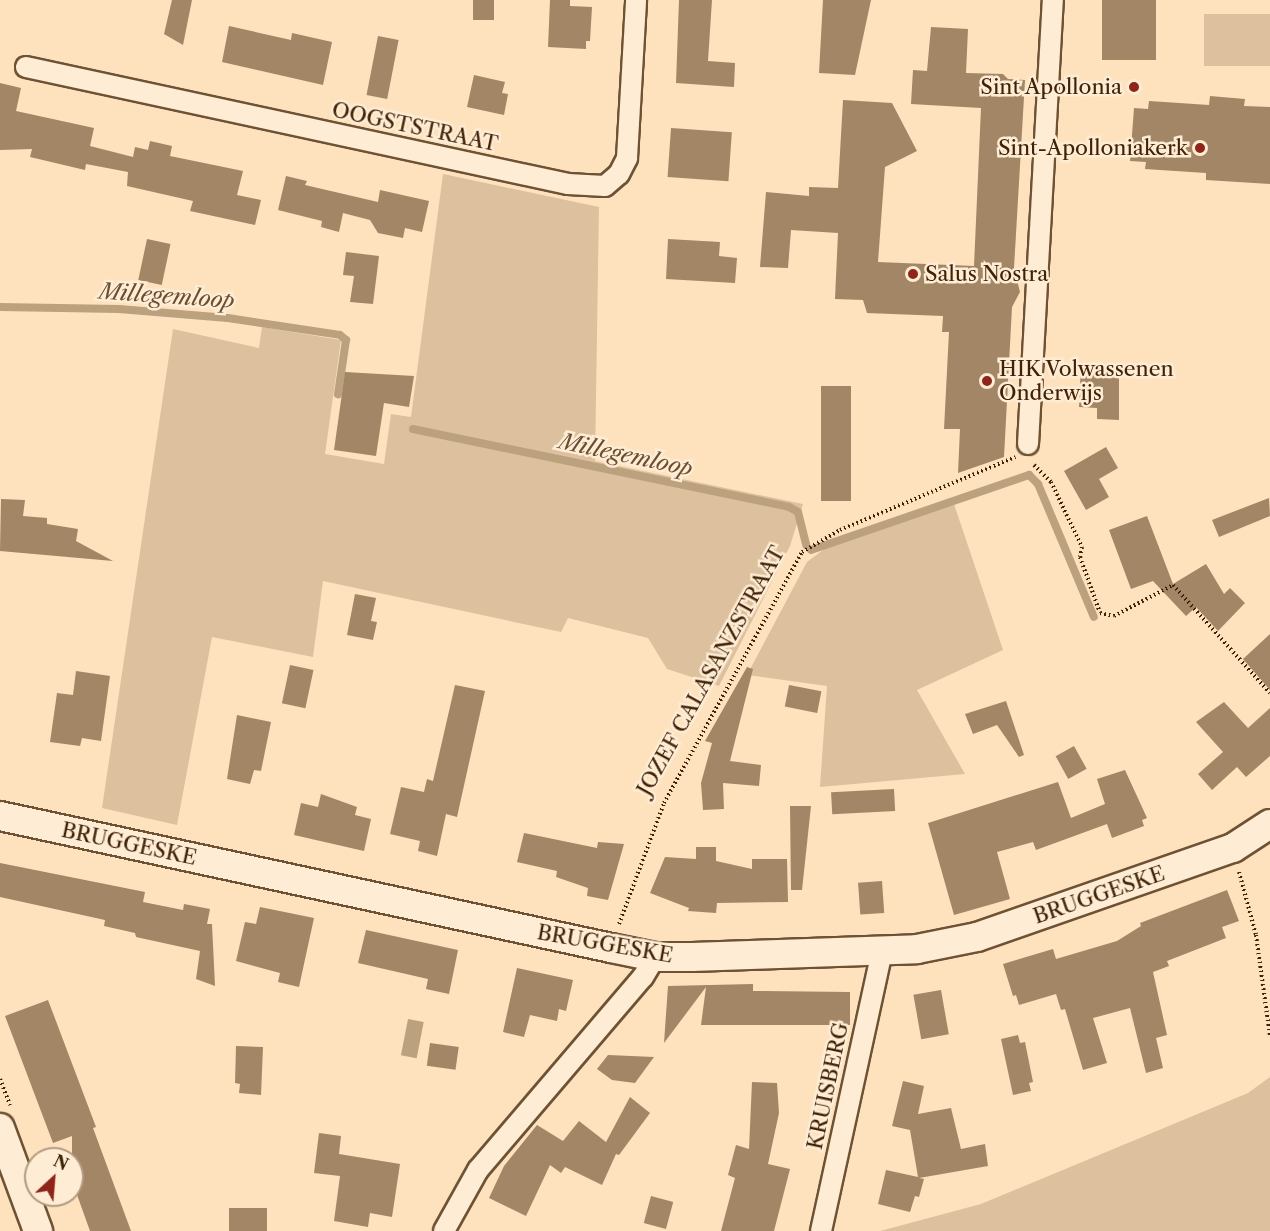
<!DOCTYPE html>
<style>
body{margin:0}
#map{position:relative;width:1270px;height:1231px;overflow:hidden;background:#fde2bd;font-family:"Libre Caslon Text",serif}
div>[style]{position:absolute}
.green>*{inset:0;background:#ddc19e;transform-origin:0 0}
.water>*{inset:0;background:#bca17f;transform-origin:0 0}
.stream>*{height:8px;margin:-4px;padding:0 4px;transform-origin:4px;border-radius:4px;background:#bca17f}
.building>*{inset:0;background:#a28666;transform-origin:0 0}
.path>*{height:4px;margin-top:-2px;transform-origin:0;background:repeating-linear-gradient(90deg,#3f2207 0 1.5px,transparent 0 4.5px)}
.roads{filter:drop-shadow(2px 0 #6e5234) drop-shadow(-2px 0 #6e5234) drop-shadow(0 2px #6e5234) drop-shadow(0 -2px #6e5234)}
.street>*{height:20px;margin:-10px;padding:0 10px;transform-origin:10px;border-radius:10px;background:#feecd4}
.secondary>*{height:28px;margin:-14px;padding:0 14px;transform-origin:14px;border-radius:14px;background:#feecd4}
.dots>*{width:16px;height:16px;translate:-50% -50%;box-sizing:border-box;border:3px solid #feecd4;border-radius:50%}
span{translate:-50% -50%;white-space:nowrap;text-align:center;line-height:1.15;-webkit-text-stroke:5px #feecd4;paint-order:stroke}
.poi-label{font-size:21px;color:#3f2207}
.right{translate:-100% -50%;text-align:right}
.left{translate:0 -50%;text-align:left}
.street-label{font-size:21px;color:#3f2207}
.water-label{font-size:22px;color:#6b4e31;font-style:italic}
.north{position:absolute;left:24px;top:1147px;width:60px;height:60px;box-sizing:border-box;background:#feecd4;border:2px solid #b29b82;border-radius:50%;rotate:26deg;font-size:16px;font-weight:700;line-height:24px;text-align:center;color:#3f2207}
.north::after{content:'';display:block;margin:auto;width:21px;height:27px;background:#8f2418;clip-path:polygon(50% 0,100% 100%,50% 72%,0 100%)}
</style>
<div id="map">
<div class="green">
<i style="left:1270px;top:14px;width:52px;height:66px;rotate:90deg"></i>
<i style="clip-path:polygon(443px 174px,599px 207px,595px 461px,803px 504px,790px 546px,719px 686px,667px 669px,648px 638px,568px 618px,561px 632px,323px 581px,313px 657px,212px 637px,177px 825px,102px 808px,173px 329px,259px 348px,262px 327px,341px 340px,325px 454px,384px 464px,391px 414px,411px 417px)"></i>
<i style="clip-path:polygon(954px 504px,1003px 650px,917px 690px,965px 774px,820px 787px,827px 686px,747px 675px,807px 562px,831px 544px)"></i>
<i style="clip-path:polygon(1270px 1077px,1270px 1231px,880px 1231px,981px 1204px,1248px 1093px)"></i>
</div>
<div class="water">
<i style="left:408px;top:1019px;width:16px;height:37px;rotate:11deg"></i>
</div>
<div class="stream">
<i style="left:0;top:307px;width:119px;rotate:1deg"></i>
<i style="left:119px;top:309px;width:109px;rotate:4.7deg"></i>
<i style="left:228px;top:318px;width:113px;rotate:8.6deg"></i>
<i style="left:340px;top:335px;width:8px;rotate:40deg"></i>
<i style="left:346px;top:340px;width:55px;rotate:98.4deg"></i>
<i style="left:413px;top:429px;width:384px;rotate:11.7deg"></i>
<i style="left:789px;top:507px;width:10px;rotate:29deg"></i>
<i style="left:798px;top:512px;width:34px;rotate:76deg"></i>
<i style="left:811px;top:550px;width:231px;rotate:-19deg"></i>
<i style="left:1029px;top:475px;width:13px;rotate:45deg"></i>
<i style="left:1038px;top:484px;width:144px;rotate:67.2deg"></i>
</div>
<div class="building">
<i style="clip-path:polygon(172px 0,192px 0,183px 45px,164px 34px)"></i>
<i style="left:473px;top:0;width:21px;height:20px"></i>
<i style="clip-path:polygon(550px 0,570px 0,570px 6px,592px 7px,590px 41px,586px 41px,586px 49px,548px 47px)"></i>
<i style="clip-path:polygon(679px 0,712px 0,708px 61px,735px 63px,734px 87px,676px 83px)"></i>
<i style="clip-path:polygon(823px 0,871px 0,855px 75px,819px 73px)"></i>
<i style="left:1102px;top:0;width:54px;height:60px"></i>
<i style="clip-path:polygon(229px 26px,291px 40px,292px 33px,332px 42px,323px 85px,222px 62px)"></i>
<i style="clip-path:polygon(931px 27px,968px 29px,966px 73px,1003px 74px,1008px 79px,1025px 80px,1014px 268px,1020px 292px,1012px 307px,1004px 457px,958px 473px,960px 429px,944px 429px,949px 332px,942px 332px,943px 316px,867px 313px,863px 300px,835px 299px,838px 233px,791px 230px,788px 268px,760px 267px,766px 192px,809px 196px,809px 187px,838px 188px,843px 100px,892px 103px,917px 151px,885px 167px,878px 262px,974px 266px,981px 108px,911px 104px,913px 70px,927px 71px)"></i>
<i style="left:378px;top:36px;width:21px;height:60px;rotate:11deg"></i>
<i style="clip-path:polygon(474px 75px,505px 82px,502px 93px,508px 94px,504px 115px,467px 107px)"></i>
<i style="clip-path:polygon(0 83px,21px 88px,16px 111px,94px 128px,90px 146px,133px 157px,135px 147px,148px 150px,150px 141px,172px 146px,170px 156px,243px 171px,237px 195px,261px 200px,255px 225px,190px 211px,193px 201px,127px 186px,128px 172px,86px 164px,85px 170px,30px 157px,32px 149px,0 150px)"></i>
<i style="clip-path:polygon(1210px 96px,1245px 99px,1244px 106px,1270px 107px,1270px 184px,1206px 180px,1206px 173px,1145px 169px,1146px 162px,1130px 161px,1134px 108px,1148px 109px,1149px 101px,1209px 105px)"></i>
<i style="left:671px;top:128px;width:61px;height:49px;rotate:4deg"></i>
<i style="clip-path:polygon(286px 176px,307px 181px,305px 185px,378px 202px,380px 190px,429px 201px,422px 232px,405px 228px,403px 238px,378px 233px,370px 220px,343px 213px,339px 232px,321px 227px,322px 221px,278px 210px)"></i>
<i style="left:147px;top:239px;width:24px;height:42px;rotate:12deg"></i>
<i style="clip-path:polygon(668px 239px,720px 242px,719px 256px,737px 258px,735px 283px,666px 279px)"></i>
<i style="clip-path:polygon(346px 252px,379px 256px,373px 304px,350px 302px,354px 276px,343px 275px)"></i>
<i style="clip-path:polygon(1081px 364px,1119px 366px,1119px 420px,1097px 419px,1097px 408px,1079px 407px)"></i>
<i style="clip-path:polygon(345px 372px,414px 376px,409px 407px,384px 403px,376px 456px,334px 450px)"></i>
<i style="left:821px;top:386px;width:30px;height:115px"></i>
<i style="clip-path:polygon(1106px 447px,1118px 468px,1099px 479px,1109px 497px,1086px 510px,1064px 471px)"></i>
<i style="clip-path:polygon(1269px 498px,1270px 516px,1219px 537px,1212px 520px)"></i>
<i style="clip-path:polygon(1px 499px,25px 500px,23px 516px,47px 518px,47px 524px,78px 529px,76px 541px,113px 561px,0 551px)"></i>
<i style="clip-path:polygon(1147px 516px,1173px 584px,1206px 564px,1224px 594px,1230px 588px,1245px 603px,1218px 631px,1196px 607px,1186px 616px,1153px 581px,1131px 589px,1109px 530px)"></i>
<i style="clip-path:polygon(355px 594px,376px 598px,371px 621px,377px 622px,373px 640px,347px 635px)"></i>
<i style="clip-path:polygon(1270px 634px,1270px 690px,1243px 659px)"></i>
<i style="left:290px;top:665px;width:24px;height:39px;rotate:12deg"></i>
<i style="clip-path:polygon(747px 667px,753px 669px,730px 761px,761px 765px,759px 786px,723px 783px,724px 809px,703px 810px,701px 783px,712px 743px,705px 741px)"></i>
<i style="clip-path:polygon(76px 671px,110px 676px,101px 741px,82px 738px,80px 746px,50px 742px,57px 693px,73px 695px)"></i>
<i style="clip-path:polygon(455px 685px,485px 691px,457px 817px,446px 814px,437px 856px,418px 851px,420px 841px,390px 834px,401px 787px,424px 792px,427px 779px,433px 781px)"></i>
<i style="left:789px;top:685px;width:33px;height:22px;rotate:11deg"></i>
<i style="clip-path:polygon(1006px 701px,1024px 755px,1019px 757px,997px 725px,973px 734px,965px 714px)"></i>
<i style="clip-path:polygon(1224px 702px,1248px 728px,1270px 708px,1270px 756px,1246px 777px,1237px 767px,1212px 790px,1198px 774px,1223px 752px,1196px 722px)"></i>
<i style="clip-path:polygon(237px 715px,271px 722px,261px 771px,254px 770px,250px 784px,227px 779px)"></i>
<i style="left:1074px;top:746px;width:26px;height:21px;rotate:61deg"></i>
<i style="clip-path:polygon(1125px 770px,1147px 818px,1142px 820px,1144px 826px,1112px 838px,1107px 824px,1036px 850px,1033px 842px,997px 852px,1010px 899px,954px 915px,928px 823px,1058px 782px,1071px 818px,1105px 804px,1097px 779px)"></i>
<i style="left:894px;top:789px;width:22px;height:63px;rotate:87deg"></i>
<i style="clip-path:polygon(321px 794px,357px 807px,355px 815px,371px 819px,364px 851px,294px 835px,301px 803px,318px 807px)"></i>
<i style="clip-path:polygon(790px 806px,811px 806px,802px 890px,791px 890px)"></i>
<i style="clip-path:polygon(524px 833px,597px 848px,598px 842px,624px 844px,608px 900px,587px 896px,588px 888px,556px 877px,557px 871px,517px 862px)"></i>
<i style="clip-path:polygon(696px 847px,716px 847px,716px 861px,752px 869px,752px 859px,787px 859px,788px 902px,717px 903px,716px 913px,688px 911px,689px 908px,650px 893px,665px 857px,696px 859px)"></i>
<i style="clip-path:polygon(0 863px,145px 892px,143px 902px,183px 910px,184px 904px,210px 909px,207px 924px,212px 924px,215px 986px,196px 979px,200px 951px,136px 937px,135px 933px,104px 926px,105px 920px,0 897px)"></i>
<i style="left:882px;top:881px;width:32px;height:24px;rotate:86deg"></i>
<i style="clip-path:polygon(1227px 890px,1239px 921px,1222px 927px,1226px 938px,1167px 961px,1169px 966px,1153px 972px,1167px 1035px,1156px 1038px,1163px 1068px,1146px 1073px,1130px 1008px,1093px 1018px,1107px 1063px,1083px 1070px,1065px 1009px,1061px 1010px,1056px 994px,1019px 1005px,1016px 995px,1013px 996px,1003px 964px,1053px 949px,1056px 959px,1117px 941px,1141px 926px,1140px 923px)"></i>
<i style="clip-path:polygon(260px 907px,314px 918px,299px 987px,278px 982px,280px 973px,236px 961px,245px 922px,256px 924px)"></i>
<i style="clip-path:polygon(366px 930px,458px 950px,449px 994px,426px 989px,428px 979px,358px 963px)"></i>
<i style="clip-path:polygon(517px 968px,573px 980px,566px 1011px,559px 1009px,557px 1021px,530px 1015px,524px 1037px,503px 1032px)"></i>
<i style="clip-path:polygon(753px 984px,753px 991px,850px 992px,850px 1025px,701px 1025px,706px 987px,664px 1043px,668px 986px)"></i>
<i style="left:941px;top:990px;width:45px;height:28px;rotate:80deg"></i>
<i style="clip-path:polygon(48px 1000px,96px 1127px,93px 1128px,131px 1231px,90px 1231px,76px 1192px,72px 1194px,72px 1136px,53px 1143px,5px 1016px)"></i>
<i style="clip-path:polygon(1018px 1035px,1020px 1043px,1025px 1042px,1033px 1082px,1029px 1083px,1031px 1091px,1013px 1095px,1001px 1039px)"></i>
<i style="left:430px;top:1043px;width:29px;height:23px;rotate:8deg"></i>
<i style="clip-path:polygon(236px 1046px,263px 1047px,261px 1095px,239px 1093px,240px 1084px,235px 1083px)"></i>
<i style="clip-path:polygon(608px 1055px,654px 1057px,635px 1083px,612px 1080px,597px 1069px)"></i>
<i style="clip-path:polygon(903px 1081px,924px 1086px,918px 1114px,951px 1108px,961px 1149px,985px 1144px,988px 1166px,919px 1178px,924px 1179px,919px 1197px,915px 1196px,910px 1212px,878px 1204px,886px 1170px,918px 1177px,910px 1130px,892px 1126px)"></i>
<i style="clip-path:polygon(752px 1082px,777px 1083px,779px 1113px,768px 1164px,790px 1169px,774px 1231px,721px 1231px,735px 1178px,728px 1175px,736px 1145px,749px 1149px)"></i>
<i style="clip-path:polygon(630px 1097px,650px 1113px,619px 1155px,616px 1154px,602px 1185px,565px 1167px,561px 1173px,550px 1165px,526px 1216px,489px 1198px,504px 1166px,537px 1125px,563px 1141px,579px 1121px,606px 1142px)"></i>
<i style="clip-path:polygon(319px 1133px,341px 1136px,339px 1154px,400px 1164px,392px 1217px,370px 1213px,368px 1227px,334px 1221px,340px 1176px,314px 1173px)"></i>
<i style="left:651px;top:1196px;width:23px;height:28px;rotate:15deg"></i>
<i style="left:229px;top:1208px;width:38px;height:23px"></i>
</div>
<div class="path">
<i style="left:1034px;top:465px;width:24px;rotate:45deg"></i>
<i style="left:1051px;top:482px;width:72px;rotate:64.5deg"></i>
<i style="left:1082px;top:547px;width:10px;rotate:101deg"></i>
<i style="left:1080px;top:557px;width:59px;rotate:70.3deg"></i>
<i style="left:1100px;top:613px;width:14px;rotate:12deg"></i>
<i style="left:1114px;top:616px;width:67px;rotate:-27.7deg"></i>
<i style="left:1173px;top:585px;width:145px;rotate:48.1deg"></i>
<i style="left:1239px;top:872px;width:65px;rotate:74.9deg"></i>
<i style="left:1256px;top:935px;width:102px;rotate:82.1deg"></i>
<i style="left:619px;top:924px;width:129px;rotate:-69.6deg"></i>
<i style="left:664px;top:803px;width:286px;rotate:-61.2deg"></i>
<i style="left:802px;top:552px;width:44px;rotate:-30.1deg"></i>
<i style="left:840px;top:530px;width:190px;rotate:-22.6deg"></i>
<i style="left:0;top:1079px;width:28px;rotate:69deg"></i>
</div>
<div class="roads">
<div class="street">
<i style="left:26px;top:67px;width:554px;rotate:12.18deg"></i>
<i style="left:568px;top:184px;width:37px;rotate:3deg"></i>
<i style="left:605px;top:186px;width:18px;rotate:-41deg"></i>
<i style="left:619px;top:174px;width:18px;rotate:-63deg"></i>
<i style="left:627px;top:158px;width:158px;rotate:-86.7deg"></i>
<i style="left:1028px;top:444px;width:445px;rotate:-86.8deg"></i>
<i style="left:444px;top:1231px;width:70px;rotate:-60.9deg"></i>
<i style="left:478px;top:1170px;width:254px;rotate:-49.5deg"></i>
<i style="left:643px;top:977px;width:23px;rotate:-59deg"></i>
<i style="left:821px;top:1231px;width:287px;rotate:-77.7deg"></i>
</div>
<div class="secondary">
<i style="left:0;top:816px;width:625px;rotate:12.19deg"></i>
<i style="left:611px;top:948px;width:45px;rotate:11.6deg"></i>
<i style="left:655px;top:957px;width:37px"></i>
<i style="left:692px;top:957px;width:225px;rotate:-2deg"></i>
<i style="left:917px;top:949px;width:61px;rotate:-11.3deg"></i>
<i style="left:977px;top:937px;width:271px;rotate:-19.2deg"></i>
<i style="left:1233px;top:848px;width:44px;rotate:-33deg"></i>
<i style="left:0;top:1128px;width:110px;rotate:69.7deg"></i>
</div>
</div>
<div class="dots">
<i style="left:1134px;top:87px;background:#8f2418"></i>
<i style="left:1200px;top:148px;background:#8f2418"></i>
<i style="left:913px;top:274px;background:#8f2418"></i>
<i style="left:987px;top:381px;background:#8f2418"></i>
</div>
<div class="poi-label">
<span class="right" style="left:1122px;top:87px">Sint Apollonia</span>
<span class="right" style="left:1188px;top:148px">Sint-Apolloniakerk</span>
<span class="left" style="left:925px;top:274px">Salus Nostra</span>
<span class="left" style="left:999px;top:381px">HIK Volwassenen<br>Onderwijs</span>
</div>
<div class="street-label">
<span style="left:415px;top:127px;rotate:12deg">OOGSTSTRAAT</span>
<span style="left:711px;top:671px;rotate:-61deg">JOZEF CALASANZSTRAAT</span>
<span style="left:129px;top:844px;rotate:12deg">BRUGGESKE</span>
<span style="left:1099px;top:895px;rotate:-19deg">BRUGGESKE</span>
<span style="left:605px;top:944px;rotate:10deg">BRUGGESKE</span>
<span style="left:828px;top:1086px;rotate:-78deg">KRUISBERG</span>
</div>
<div class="water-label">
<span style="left:167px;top:296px;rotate:4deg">Millegemloop</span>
<span style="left:626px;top:455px;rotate:12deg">Millegemloop</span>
</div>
<div class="north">N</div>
</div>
